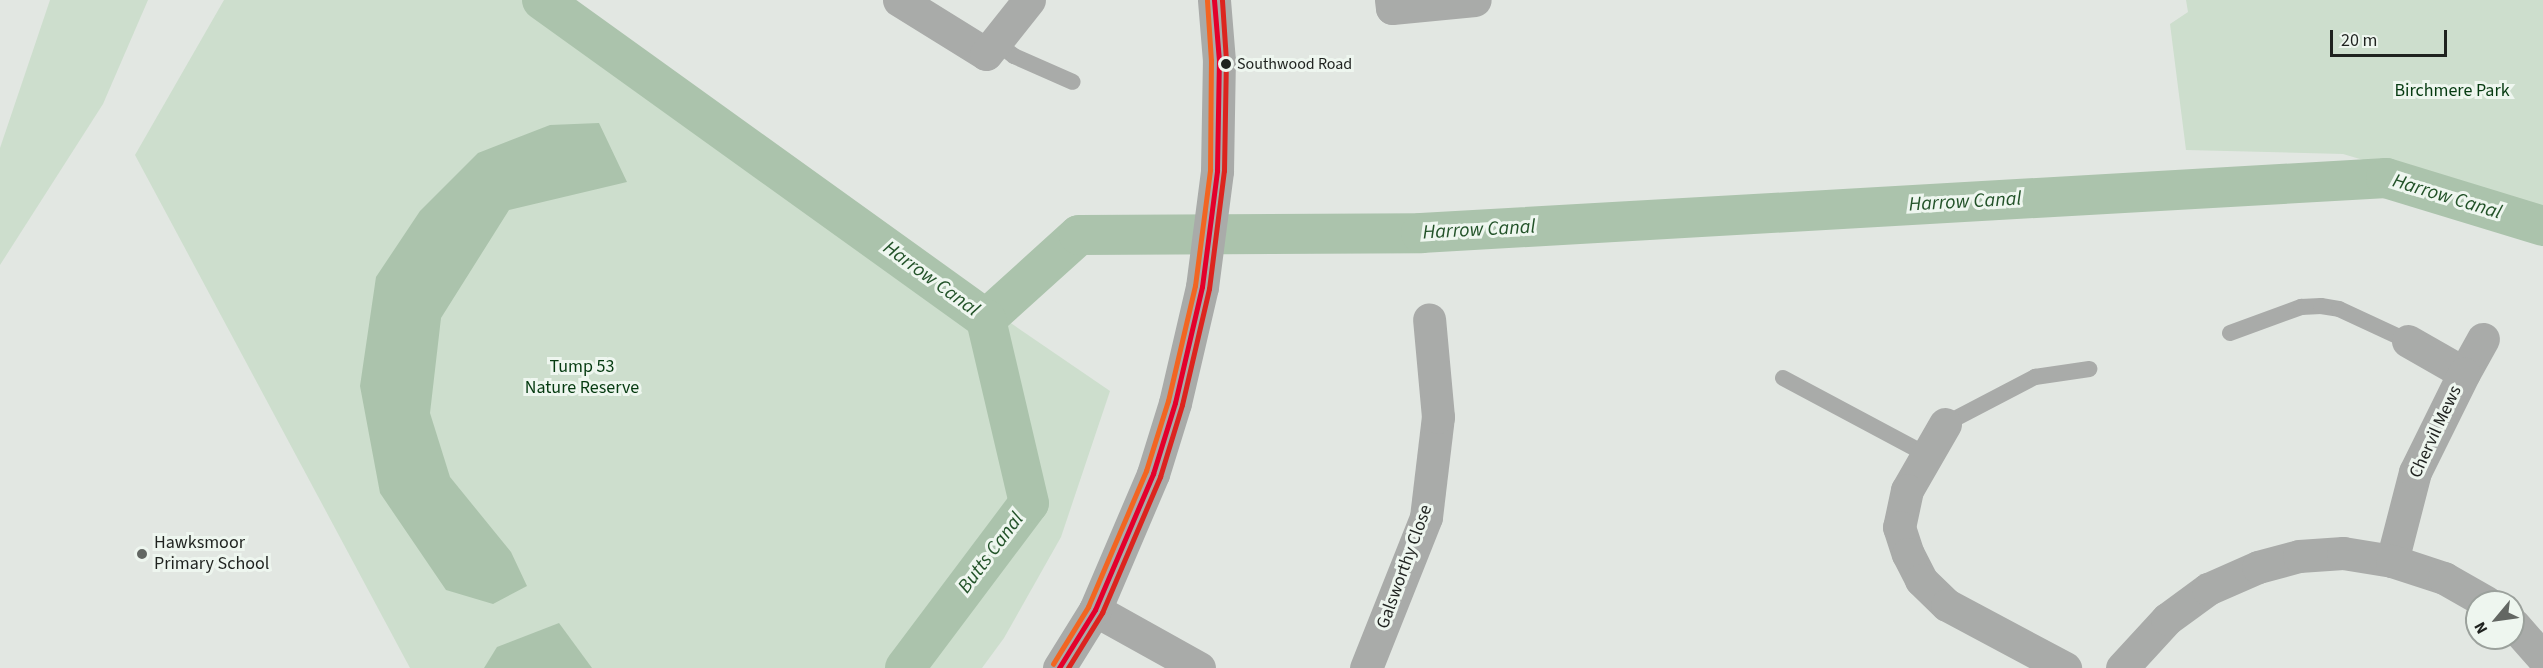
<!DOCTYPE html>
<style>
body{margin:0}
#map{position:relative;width:2543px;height:668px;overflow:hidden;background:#e2e7e2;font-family:"Source Sans 3",sans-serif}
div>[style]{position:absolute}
.green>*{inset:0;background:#cddecd}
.water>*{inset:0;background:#abc3ac}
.canal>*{height:40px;margin:-20px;padding:0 20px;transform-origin:20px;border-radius:20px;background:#abc3ac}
.service>*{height:16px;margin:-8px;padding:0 8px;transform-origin:8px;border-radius:8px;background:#a9aba9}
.minor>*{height:33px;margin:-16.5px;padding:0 16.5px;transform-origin:16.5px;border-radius:16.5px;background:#a9aba9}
.tertiary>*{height:33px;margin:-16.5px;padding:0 16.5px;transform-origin:16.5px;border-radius:16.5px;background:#a9aba9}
.bus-1>*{height:4.5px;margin:-2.25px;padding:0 2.25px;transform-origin:2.25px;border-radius:2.25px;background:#e4002b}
.bus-2>*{height:4.5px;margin:-2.25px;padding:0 2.25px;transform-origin:2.25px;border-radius:2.25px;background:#dc241f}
.bus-3>*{height:4.5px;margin:-2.25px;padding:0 2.25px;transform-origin:2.25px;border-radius:2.25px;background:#f26522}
.dots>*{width:16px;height:16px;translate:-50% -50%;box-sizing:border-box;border:3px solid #eef6ef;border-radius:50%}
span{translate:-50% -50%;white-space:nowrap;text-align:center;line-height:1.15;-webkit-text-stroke:6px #eef6ef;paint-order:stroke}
.bus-label{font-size:16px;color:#1f221f}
.left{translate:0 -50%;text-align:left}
.park-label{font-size:18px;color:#053a10}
.street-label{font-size:18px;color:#1f221f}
.poi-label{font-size:18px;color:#1f221f}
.water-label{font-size:20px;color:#225228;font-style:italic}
.north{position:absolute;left:2465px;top:590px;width:60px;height:60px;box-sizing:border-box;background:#eef6ef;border:2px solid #9ba19c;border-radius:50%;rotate:241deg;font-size:16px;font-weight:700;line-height:24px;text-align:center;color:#1f221f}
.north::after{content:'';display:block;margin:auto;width:21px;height:27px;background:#636763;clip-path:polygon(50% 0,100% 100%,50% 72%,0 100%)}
.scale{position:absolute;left:2330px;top:30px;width:117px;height:27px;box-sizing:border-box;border:3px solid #1f221f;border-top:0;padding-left:8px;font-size:18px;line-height:21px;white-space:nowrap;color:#1f221f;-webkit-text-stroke:4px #eef6ef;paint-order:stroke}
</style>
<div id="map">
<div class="green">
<i style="clip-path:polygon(50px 0,148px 0,103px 104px,0 265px,0 148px)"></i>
<i style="clip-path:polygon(224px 0,539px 0,1110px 391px,1061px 537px,1004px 638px,982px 668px,410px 668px,135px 155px)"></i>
<i style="clip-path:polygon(2186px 0,2543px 0,2543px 213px,2343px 154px,2186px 150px,2170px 24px,2188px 12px)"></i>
</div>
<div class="water">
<i style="clip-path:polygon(599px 123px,627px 182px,509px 210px,441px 318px,430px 413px,450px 477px,511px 552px,527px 586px,493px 604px,446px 590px,380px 493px,360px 386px,376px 277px,420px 211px,478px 153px,550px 125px)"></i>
<i style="clip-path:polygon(559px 623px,592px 668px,484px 668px,497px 647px)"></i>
</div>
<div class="canal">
<i style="left:542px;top:0;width:547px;rotate:35.7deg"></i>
<i style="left:986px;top:319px;width:125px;rotate:-42.1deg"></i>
<i style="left:1079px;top:235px;width:342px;rotate:-0.3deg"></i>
<i style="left:1421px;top:233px;width:967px;rotate:-3.26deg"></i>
<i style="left:2386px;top:178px;width:164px;rotate:17deg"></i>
<i style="left:905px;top:668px;width:206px;rotate:-53.1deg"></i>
<i style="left:1029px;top:503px;width:189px;rotate:-103.2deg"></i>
</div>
<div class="service">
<i style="left:996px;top:42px;width:23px;rotate:38deg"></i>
<i style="left:1014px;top:56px;width:64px;rotate:23.8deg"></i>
<i style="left:2230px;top:333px;width:76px;rotate:-20.1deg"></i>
<i style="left:2301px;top:307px;width:20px;rotate:-3deg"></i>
<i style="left:2321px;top:306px;width:18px;rotate:9deg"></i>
<i style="left:2339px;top:309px;width:76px;rotate:24.9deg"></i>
<i style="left:1783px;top:378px;width:163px;rotate:28.1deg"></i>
<i style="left:1945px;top:424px;width:102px;rotate:-27.6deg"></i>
<i style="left:2035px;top:377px;width:55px;rotate:-8.4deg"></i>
</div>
<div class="minor">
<i style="left:899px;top:0;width:102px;rotate:31.8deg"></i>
<i style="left:986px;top:54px;width:69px;rotate:-51.5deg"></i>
<i style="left:1391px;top:0;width:8px;rotate:83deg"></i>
<i style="left:1392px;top:8px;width:83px;rotate:-5.5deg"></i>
<i style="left:2408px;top:341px;width:64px;rotate:29.7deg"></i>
<i style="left:2464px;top:373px;width:39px;rotate:-61deg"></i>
<i style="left:1945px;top:424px;width:76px;rotate:119.9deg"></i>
<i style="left:1907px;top:490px;width:38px;rotate:102deg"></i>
<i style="left:1899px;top:527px;width:28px;rotate:72deg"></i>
<i style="left:1908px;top:554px;width:29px;rotate:63deg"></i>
<i style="left:1921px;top:580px;width:36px;rotate:44deg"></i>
<i style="left:1947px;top:605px;width:134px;rotate:28.1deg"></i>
<i style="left:2392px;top:561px;width:92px;rotate:-75.5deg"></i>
<i style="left:2415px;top:472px;width:110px;rotate:-63.7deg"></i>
<i style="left:1095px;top:610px;width:119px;rotate:29.1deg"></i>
<i style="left:2513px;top:624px;width:45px;rotate:48.6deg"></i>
<i style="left:1366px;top:668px;width:162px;rotate:-68.3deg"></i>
<i style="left:1426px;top:517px;width:101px;rotate:-83.2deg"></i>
<i style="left:1438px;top:417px;width:98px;rotate:-95.2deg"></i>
<i style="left:2122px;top:668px;width:67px;rotate:-47.4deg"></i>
<i style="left:2167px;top:619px;width:51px;rotate:-36.2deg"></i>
<i style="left:2208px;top:589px;width:55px;rotate:-23.7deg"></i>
<i style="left:2258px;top:567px;width:42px;rotate:-15deg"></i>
<i style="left:2299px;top:556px;width:44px;rotate:-3.9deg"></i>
<i style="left:2343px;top:553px;width:50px;rotate:9.3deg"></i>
<i style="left:2392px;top:561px;width:55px;rotate:18.1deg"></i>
<i style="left:2444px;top:578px;width:48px;rotate:29.7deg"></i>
</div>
<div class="tertiary">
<i style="left:1059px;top:668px;width:68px;rotate:-58.2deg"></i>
<i style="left:1095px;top:610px;width:148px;rotate:-66.9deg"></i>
<i style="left:1153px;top:474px;width:74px;rotate:-72.8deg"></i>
<i style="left:1175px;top:403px;width:119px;rotate:-76.9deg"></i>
<i style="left:1202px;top:287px;width:117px;rotate:-82.6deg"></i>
<i style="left:1217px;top:171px;width:110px;rotate:-89deg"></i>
<i style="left:1219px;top:61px;width:61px;rotate:-94.7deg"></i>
</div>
<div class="bus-1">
<i style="left:1059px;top:668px;width:68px;rotate:-58.2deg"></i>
<i style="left:1095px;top:610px;width:148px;rotate:-66.9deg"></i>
<i style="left:1153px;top:474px;width:74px;rotate:-72.8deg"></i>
<i style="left:1175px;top:403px;width:119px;rotate:-76.9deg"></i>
<i style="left:1202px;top:287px;width:117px;rotate:-82.6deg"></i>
<i style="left:1217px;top:171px;width:110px;rotate:-89deg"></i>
<i style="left:1219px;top:61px;width:61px;rotate:-94.7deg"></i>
</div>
<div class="bus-2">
<i style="left:1068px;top:668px;width:65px;rotate:-58.3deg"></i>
<i style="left:1102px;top:613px;width:148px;rotate:-66.9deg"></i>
<i style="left:1160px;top:477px;width:75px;rotate:-73deg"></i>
<i style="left:1182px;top:405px;width:119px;rotate:-76.9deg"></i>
<i style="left:1209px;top:289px;width:119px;rotate:-82.8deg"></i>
<i style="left:1224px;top:171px;width:110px;rotate:-89deg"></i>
<i style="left:1226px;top:61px;width:61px;rotate:-93.8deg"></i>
</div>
<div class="bus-3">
<i style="left:1053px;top:664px;width:67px;rotate:-58.4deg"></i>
<i style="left:1088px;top:607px;width:148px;rotate:-66.9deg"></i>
<i style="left:1146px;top:471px;width:73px;rotate:-72.6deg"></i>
<i style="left:1168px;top:401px;width:118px;rotate:-76.8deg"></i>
<i style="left:1195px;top:286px;width:117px;rotate:-82.6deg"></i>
<i style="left:1210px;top:170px;width:109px;rotate:-89.5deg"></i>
<i style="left:1211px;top:61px;width:60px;rotate:-93.8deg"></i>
</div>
<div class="dots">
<i style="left:1226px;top:64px;background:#1f221f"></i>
<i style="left:142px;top:554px;background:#636763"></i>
</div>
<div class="bus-label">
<span class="left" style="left:1237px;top:64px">Southwood Road</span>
</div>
<div class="park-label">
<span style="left:2452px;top:91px">Birchmere Park</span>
<span style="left:582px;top:378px">Tump 53<br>Nature Reserve</span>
</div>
<div class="street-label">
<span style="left:2436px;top:432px;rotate:-65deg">Chervil Mews</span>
<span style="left:1405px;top:567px;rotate:-70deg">Galsworthy Close</span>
</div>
<div class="poi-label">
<span class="left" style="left:154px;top:554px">Hawksmoor<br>Primary School</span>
</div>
<div class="water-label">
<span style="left:2447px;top:197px;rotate:17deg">Harrow Canal</span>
<span style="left:1965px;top:202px;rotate:-3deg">Harrow Canal</span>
<span style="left:1479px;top:230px;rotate:-3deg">Harrow Canal</span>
<span style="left:931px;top:279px;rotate:36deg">Harrow Canal</span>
<span style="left:991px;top:553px;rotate:-53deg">Butts Canal</span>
</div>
<div class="north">N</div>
<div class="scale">20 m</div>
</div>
